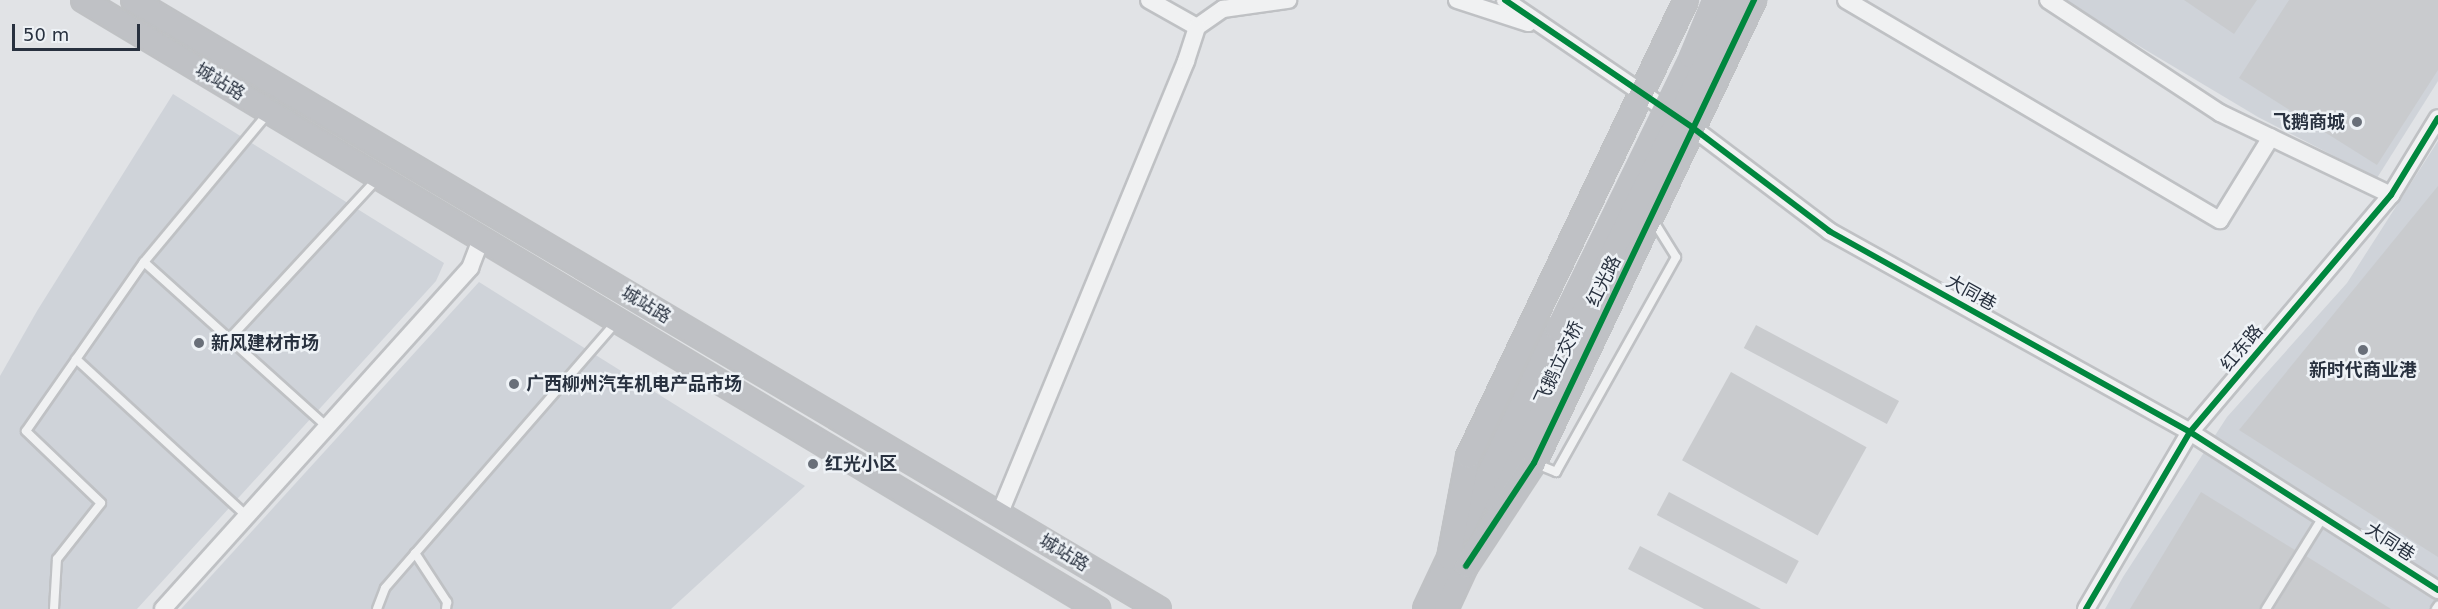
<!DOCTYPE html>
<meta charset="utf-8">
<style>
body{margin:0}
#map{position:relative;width:2438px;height:609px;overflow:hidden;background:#e1e3e6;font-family:"DejaVu Sans","Noto Sans SC",sans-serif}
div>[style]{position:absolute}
.built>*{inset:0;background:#cfd3d9}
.building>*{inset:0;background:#c9cbce;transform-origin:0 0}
.roads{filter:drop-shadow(2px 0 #bfc1c4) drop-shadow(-2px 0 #bfc1c4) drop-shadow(0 2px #bfc1c4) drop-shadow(0 -2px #bfc1c4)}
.lane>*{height:8px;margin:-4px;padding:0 4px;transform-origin:4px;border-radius:4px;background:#f0f1f2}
.street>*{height:16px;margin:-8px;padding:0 8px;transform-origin:8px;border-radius:8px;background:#f0f1f2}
.secondary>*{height:22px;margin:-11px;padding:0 11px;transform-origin:11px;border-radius:11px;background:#bfc1c5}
.secondary-bridge>*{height:22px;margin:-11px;padding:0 11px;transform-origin:11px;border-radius:11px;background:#bfc1c5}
.cycleway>*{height:6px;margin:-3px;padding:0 3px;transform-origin:3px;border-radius:3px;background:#00873e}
.dots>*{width:16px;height:16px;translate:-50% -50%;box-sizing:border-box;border:3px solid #eef2f6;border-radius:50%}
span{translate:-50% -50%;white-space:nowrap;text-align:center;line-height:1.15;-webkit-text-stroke:5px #eef2f6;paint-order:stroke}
.street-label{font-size:18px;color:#28313f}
.poi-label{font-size:18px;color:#28313f;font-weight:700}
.right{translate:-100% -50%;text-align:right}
.left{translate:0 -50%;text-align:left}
.scale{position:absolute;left:12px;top:24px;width:128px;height:27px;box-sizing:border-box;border:3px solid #28313f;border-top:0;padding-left:8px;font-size:18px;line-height:21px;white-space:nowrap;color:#28313f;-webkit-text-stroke:4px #eef2f6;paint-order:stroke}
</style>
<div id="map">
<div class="built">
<i style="clip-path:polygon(2062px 0,2438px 0,2438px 81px,2377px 178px,2258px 117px)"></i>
<i style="clip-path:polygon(173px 94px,444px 263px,436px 281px,137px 609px,0 609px,0 376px,37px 311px)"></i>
<i style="clip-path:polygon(2438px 141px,2438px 609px,2105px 609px,2123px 577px,2227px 417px,2347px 283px)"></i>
<i style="clip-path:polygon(479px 282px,805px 486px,671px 609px,181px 609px)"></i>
</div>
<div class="building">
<i style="clip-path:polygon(2184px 0,2257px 0,2234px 34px)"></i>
<i style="clip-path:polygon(2289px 0,2438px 0,2438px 70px,2377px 165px,2239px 78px)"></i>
<i style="clip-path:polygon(2438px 186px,2438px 557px,2239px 430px)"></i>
<i style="left:1756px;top:325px;width:162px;height:26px;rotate:28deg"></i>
<i style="left:1731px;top:372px;width:155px;height:101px;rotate:29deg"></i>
<i style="left:1669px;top:492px;width:147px;height:26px;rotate:28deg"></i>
<i style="clip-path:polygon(2201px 492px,2295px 550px,2260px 609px,2130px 609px)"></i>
<i style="clip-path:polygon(1640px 546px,1761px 609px,1704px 609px,1628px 569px)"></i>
<i style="clip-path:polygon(2306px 556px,2391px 609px,2274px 609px)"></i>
</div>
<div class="roads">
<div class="lane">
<i style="left:144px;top:262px;width:246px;rotate:42deg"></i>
<i style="left:230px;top:338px;width:218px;rotate:-47.2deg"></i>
<i style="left:76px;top:359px;width:232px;rotate:42.6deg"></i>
<i style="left:1534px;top:463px;width:24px;rotate:22deg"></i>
<i style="left:1556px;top:472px;width:246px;rotate:-60.8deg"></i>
<i style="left:1676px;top:257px;width:44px;rotate:-121.9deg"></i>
<i style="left:415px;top:553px;width:59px;rotate:56.9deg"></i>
<i style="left:447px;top:602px;width:7px;rotate:98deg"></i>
<i style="left:54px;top:609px;width:50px;rotate:-86.6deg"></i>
<i style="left:57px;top:559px;width:71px;rotate:-51.8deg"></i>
<i style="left:101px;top:503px;width:104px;rotate:-136.2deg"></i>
<i style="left:26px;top:431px;width:206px;rotate:-55.1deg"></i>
<i style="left:144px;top:262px;width:195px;rotate:-50.2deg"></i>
<i style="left:377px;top:609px;width:22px;rotate:-69deg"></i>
<i style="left:385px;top:588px;width:352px;rotate:-49deg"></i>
<i style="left:2266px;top:609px;width:108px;rotate:-58.2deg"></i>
<i style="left:2436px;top:609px;width:4px;rotate:-56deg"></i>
</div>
<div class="street">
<i style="left:1149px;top:0;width:55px;rotate:29.4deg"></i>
<i style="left:1197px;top:27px;width:32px;rotate:-35deg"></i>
<i style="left:1223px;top:9px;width:66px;rotate:-7.9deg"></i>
<i style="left:1457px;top:0;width:75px;rotate:17.9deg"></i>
<i style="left:1505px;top:0;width:227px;rotate:34.2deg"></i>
<i style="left:1693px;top:128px;width:171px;rotate:37.1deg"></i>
<i style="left:1829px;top:231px;width:413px;rotate:29.1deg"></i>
<i style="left:2190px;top:432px;width:294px;rotate:32.5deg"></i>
<i style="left:1846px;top:0;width:434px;rotate:30.5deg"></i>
<i style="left:2220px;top:220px;width:97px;rotate:-58.4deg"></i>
<i style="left:2048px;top:0;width:206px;rotate:33.3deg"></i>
<i style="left:2220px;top:113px;width:190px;rotate:25.6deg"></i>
<i style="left:999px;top:515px;width:491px;rotate:-67.6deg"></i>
<i style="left:1186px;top:61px;width:36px;rotate:-72deg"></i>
<i style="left:163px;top:609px;width:459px;rotate:-48deg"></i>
<i style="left:470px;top:268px;width:31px;rotate:-69deg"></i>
<i style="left:2086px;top:609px;width:205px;rotate:-59.6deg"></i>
<i style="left:2190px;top:432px;width:311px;rotate:-49.7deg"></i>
<i style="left:2391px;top:195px;width:90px;rotate:-58.6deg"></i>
</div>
<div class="secondary">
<i style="left:83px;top:0;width:1184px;rotate:30.96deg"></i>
<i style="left:133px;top:0;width:1193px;rotate:30.69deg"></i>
<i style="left:1495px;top:502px;width:184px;rotate:-65.2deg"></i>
<i style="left:1462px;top:530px;width:222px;rotate:-64.7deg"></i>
<i style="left:1425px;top:609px;width:56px;rotate:-64.8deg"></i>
<i style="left:1449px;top:558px;width:103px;rotate:-79.3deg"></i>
<i style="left:1468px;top:457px;width:506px;rotate:-64.5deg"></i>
<i style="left:1446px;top:609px;width:47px;rotate:-65.1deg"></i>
<i style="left:1466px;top:566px;width:123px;rotate:-56.6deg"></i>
<i style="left:1534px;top:463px;width:513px;rotate:-64.58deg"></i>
</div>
</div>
<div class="secondary-bridge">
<i style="left:1557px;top:329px;width:304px;rotate:-64deg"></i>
<i style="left:1690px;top:56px;width:61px;rotate:-67.7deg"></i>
<i style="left:1572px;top:335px;width:373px;rotate:-63.9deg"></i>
</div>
<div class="cycleway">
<i style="left:1505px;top:0;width:227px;rotate:34.2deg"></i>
<i style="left:1693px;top:128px;width:171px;rotate:37.1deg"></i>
<i style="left:1829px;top:231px;width:413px;rotate:29.1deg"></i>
<i style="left:2190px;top:432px;width:294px;rotate:32.5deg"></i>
<i style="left:1466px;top:566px;width:123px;rotate:-56.6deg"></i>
<i style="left:1534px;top:463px;width:513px;rotate:-64.58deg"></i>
<i style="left:2086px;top:609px;width:205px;rotate:-59.6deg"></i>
<i style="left:2190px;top:432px;width:311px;rotate:-49.7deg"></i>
<i style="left:2391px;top:195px;width:90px;rotate:-58.6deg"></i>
</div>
<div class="dots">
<i style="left:2357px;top:122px;background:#696f79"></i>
<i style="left:199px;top:343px;background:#696f79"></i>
<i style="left:2363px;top:350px;background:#696f79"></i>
<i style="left:514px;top:384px;background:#696f79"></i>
<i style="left:813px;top:464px;background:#696f79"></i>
</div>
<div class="street-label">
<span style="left:220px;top:82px;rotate:31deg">城站路</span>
<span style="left:1604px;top:281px;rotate:-64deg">红光路</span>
<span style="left:1971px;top:293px;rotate:29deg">大同巷</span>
<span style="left:646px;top:305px;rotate:31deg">城站路</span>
<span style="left:2242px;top:348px;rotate:-50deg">红东路</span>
<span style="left:1559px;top:363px;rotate:-65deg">飞鹅立交桥</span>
<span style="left:2390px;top:542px;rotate:33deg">大同巷</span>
<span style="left:1064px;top:553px;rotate:31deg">城站路</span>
</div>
<div class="poi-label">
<span class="right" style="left:2345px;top:122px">飞鹅商城</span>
<span class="left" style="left:211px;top:343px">新风建材市场</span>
<span style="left:2363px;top:370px">新时代商业港</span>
<span class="left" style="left:526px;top:384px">广西柳州汽车机电产品市场</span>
<span class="left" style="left:825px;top:464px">红光小区</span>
</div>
<div class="scale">50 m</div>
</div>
